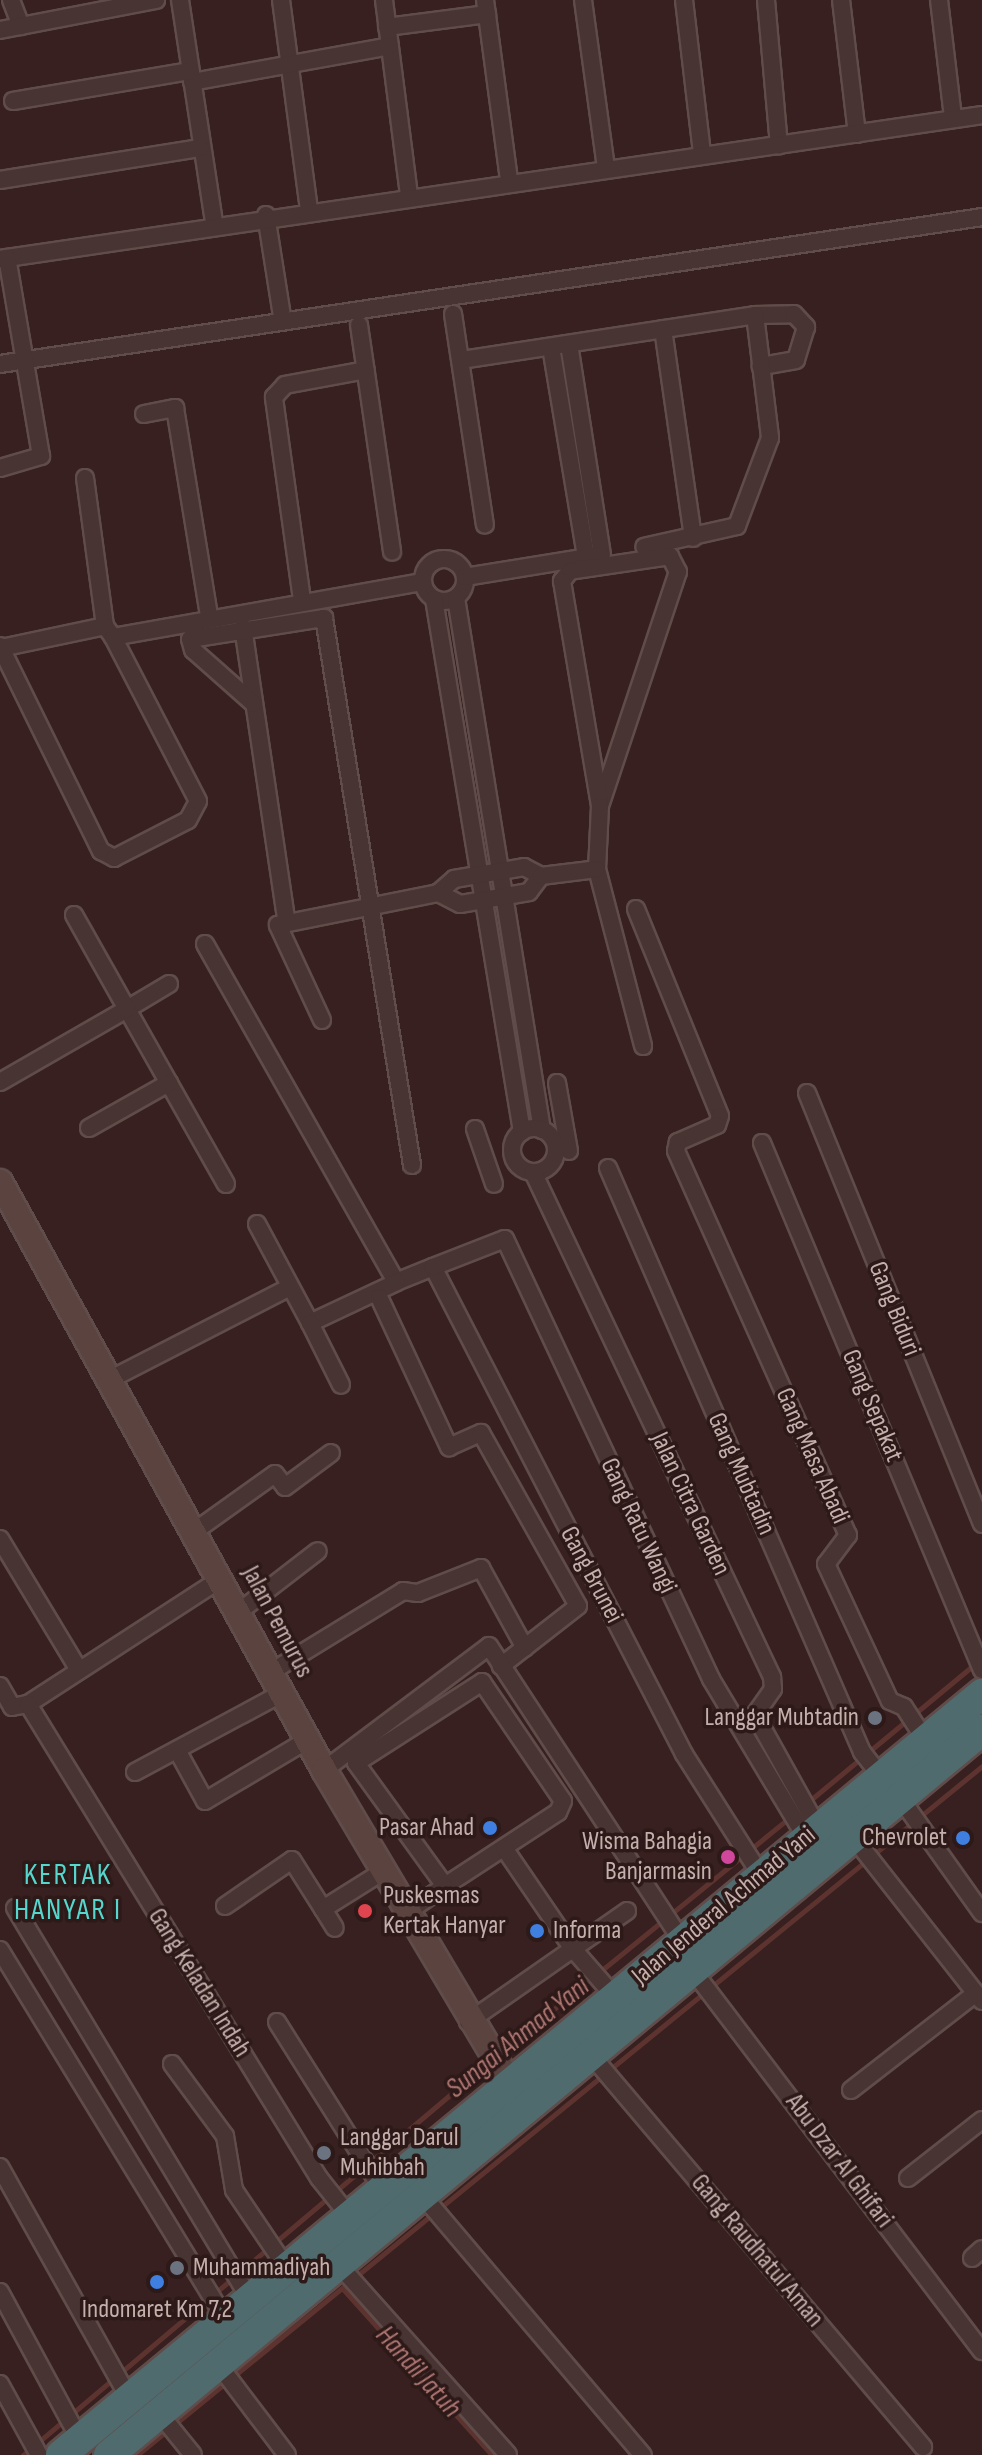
<!DOCTYPE html>
<style>
body{margin:0}
#map{position:relative;width:982px;height:2455px;overflow:hidden;background:#37201f;font-family:"Sofia Sans Condensed",sans-serif}
div>[style]{position:absolute}
.stream>*{height:5px;margin:-2.5px;padding:0 2.5px;transform-origin:2.5px;border-radius:2.5px;background:#5d332f}
.roads{filter:drop-shadow(2px 0 #604c4a) drop-shadow(-2px 0 #604c4a) drop-shadow(0 2px #604c4a) drop-shadow(0 -2px #604c4a)}
.street>*{height:16px;margin:-8px;padding:0 8px;transform-origin:8px;border-radius:8px;background:#483432}
.street>.ring{margin:-8px;padding:0;box-sizing:content-box;background:none;border:16px solid #483432;border-radius:50%}
.secondary>*{height:24px;margin:-12px;padding:0 12px;transform-origin:12px;border-radius:12px;background:#5b4340}
.highway>*{height:30px;margin:-15px;padding:0 15px;transform-origin:15px;border-radius:15px;background:#4f6b6e}
.dots>*{width:22px;height:22px;translate:-50% -50%;box-sizing:border-box;border:4px solid #2c1918;border-radius:50%}
span{translate:-50% -50%;white-space:nowrap;text-align:center;line-height:1.15;-webkit-text-stroke:7px #2c1918;paint-order:stroke}
.street-label{font-size:26px;color:#c5afac}
.poi-label{font-size:26px;color:#c5afac}
.right{translate:-100% -50%;text-align:right}
.left{translate:0 -50%;text-align:left}
.water-label{font-size:28px;color:#af7773;font-style:italic}
.quarter-label{font-size:30px;color:#55d7cd;letter-spacing:2px}
</style>
<div id="map">
<div class="stream">
<i style="left:808px;top:1802px;width:218px;rotate:-39.6deg"></i>
<i style="left:501px;top:2052px;width:374px;rotate:-39.1deg"></i>
<i style="left:343px;top:2289px;width:223px;rotate:48.1deg"></i>
<i style="left:23px;top:2455px;width:611px;rotate:-40.15deg"></i>
<i style="left:137px;top:2455px;width:1090px;rotate:-39.19deg"></i>
</div>
<div class="roads">
<div class="street">
<i style="left:11px;top:0;width:28px;rotate:69deg"></i>
<i style="left:180px;top:0;width:226px;rotate:81.3deg"></i>
<i style="left:281px;top:0;width:211px;rotate:82.4deg"></i>
<i style="left:384px;top:0;width:196px;rotate:82.7deg"></i>
<i style="left:485px;top:0;width:183px;rotate:82.4deg"></i>
<i style="left:583px;top:0;width:170px;rotate:82.2deg"></i>
<i style="left:684px;top:0;width:155px;rotate:83.3deg"></i>
<i style="left:766px;top:0;width:146px;rotate:84.9deg"></i>
<i style="left:841px;top:0;width:135px;rotate:83.2deg"></i>
<i style="left:939px;top:0;width:119px;rotate:83.2deg"></i>
<i style="left:387px;top:27px;width:101px;rotate:-7.4deg"></i>
<i style="left:0;top:30px;width:159px;rotate:-10.9deg"></i>
<i style="left:192px;top:82px;width:201px;rotate:-10.3deg"></i>
<i style="left:13px;top:101px;width:180px;rotate:-9.6deg"></i>
<i style="left:0;top:180px;width:203px;rotate:-9.1deg"></i>
<i style="left:266px;top:215px;width:108px;rotate:81deg"></i>
<i style="left:0;top:259px;width:993px;rotate:-8.34deg"></i>
<i style="left:453px;top:314px;width:213px;rotate:81.4deg"></i>
<i style="left:755px;top:315px;width:39px;rotate:-1deg"></i>
<i style="left:794px;top:314px;width:18px;rotate:47deg"></i>
<i style="left:806px;top:327px;width:34px;rotate:107deg"></i>
<i style="left:796px;top:360px;width:36px;rotate:170deg"></i>
<i style="left:359px;top:325px;width:229px;rotate:81.7deg"></i>
<i style="left:663px;top:329px;width:211px;rotate:81.8deg"></i>
<i style="left:569px;top:344px;width:213px;rotate:81.1deg"></i>
<i style="left:551px;top:347px;width:213px;rotate:80.5deg"></i>
<i style="left:462px;top:360px;width:296px;rotate:-8.7deg"></i>
<i style="left:755px;top:315px;width:124px;rotate:83deg"></i>
<i style="left:770px;top:438px;width:94px;rotate:110.6deg"></i>
<i style="left:737px;top:526px;width:95px;rotate:167.3deg"></i>
<i style="left:0;top:364px;width:993px;rotate:-8.51deg"></i>
<i style="left:144px;top:414px;width:32px;rotate:-11deg"></i>
<i style="left:175px;top:408px;width:211px;rotate:80.7deg"></i>
<i style="left:0;top:468px;width:43px;rotate:-16.3deg"></i>
<i style="left:41px;top:456px;width:201px;rotate:-99.7deg"></i>
<i style="left:85px;top:478px;width:149px;rotate:82.3deg"></i>
<i class="ring" style="left:423px;top:559px;width:26px;height:26px"></i>
<i style="left:465px;top:577px;width:138px;rotate:-9.2deg"></i>
<i style="left:456px;top:598px;width:539px;rotate:80.82deg"></i>
<i style="left:434px;top:599px;width:540px;rotate:80.62deg"></i>
<i style="left:302px;top:600px;width:205px;rotate:-97.9deg"></i>
<i style="left:274px;top:397px;width:16px;rotate:-47deg"></i>
<i style="left:285px;top:385px;width:82px;rotate:-10.5deg"></i>
<i style="left:105px;top:626px;width:14px;rotate:54deg"></i>
<i style="left:113px;top:637px;width:315px;rotate:-10.1deg"></i>
<i style="left:243px;top:627px;width:295px;rotate:81.6deg"></i>
<i style="left:0;top:646px;width:229px;rotate:63.8deg"></i>
<i style="left:101px;top:851px;width:15px;rotate:28deg"></i>
<i style="left:114px;top:858px;width:83px;rotate:-27.2deg"></i>
<i style="left:188px;top:820px;width:21px;rotate:-62deg"></i>
<i style="left:198px;top:801px;width:185px;rotate:-117.4deg"></i>
<i style="left:1px;top:648px;width:106px;rotate:-11.9deg"></i>
<i style="left:254px;top:704px;width:81px;rotate:-138.5deg"></i>
<i style="left:193px;top:650px;width:11px;rotate:-105deg"></i>
<i style="left:190px;top:639px;width:136px;rotate:-8.9deg"></i>
<i style="left:324px;top:618px;width:554px;rotate:80.86deg"></i>
<i style="left:600px;top:806px;width:247px;rotate:-71.6deg"></i>
<i style="left:678px;top:572px;width:18px;rotate:-117deg"></i>
<i style="left:670px;top:556px;width:101px;rotate:171.5deg"></i>
<i style="left:570px;top:571px;width:13px;rotate:129deg"></i>
<i style="left:562px;top:581px;width:228px;rotate:80.4deg"></i>
<i style="left:600px;top:806px;width:63px;rotate:92.7deg"></i>
<i style="left:597px;top:869px;width:183px;rotate:75.4deg"></i>
<i style="left:524px;top:867px;width:19px;rotate:28deg"></i>
<i style="left:541px;top:876px;width:20px;rotate:127deg"></i>
<i style="left:529px;top:892px;width:70px;rotate:170.1deg"></i>
<i style="left:460px;top:904px;width:25px;rotate:-153deg"></i>
<i style="left:438px;top:893px;width:21px;rotate:-41deg"></i>
<i style="left:454px;top:879px;width:71px;rotate:-9.7deg"></i>
<i style="left:541px;top:876px;width:56px;rotate:-7.1deg"></i>
<i style="left:636px;top:909px;width:223px;rotate:67.9deg"></i>
<i style="left:720px;top:1116px;width:9px;rotate:108deg"></i>
<i style="left:717px;top:1125px;width:43px;rotate:156.4deg"></i>
<i style="left:678px;top:1142px;width:9px;rotate:103deg"></i>
<i style="left:676px;top:1151px;width:421px;rotate:65.9deg"></i>
<i style="left:848px;top:1535px;width:36px;rotate:127deg"></i>
<i style="left:826px;top:1564px;width:151px;rotate:65deg"></i>
<i style="left:890px;top:1701px;width:15px;rotate:23deg"></i>
<i style="left:904px;top:1707px;width:38px;rotate:57deg"></i>
<i style="left:205px;top:944px;width:388px;rotate:60.5deg"></i>
<i style="left:396px;top:1282px;width:40px;rotate:-22deg"></i>
<i style="left:433px;top:1267px;width:548px;rotate:62.73deg"></i>
<i style="left:684px;top:1754px;width:146px;rotate:57.6deg"></i>
<i style="left:169px;top:984px;width:49px;rotate:149.2deg"></i>
<i style="left:127px;top:1009px;width:201px;rotate:60.5deg"></i>
<i style="left:322px;top:1020px;width:105px;rotate:-114.9deg"></i>
<i style="left:278px;top:925px;width:163px;rotate:-11.3deg"></i>
<i style="left:0;top:1082px;width:146px;rotate:-29.9deg"></i>
<i style="left:127px;top:1009px;width:108px;rotate:-119.4deg"></i>
<i style="left:557px;top:1083px;width:69px;rotate:80deg"></i>
<i style="left:807px;top:1093px;width:465px;rotate:67.9deg"></i>
<i style="left:89px;top:1128px;width:92px;rotate:-29.4deg"></i>
<i class="ring" style="left:512px;top:1128px;width:28px;height:28px"></i>
<i style="left:475px;top:1129px;width:58px;rotate:70.9deg"></i>
<i style="left:762px;top:1143px;width:571px;rotate:67.34deg"></i>
<i style="left:608px;top:1168px;width:637px;rotate:66.49deg"></i>
<i style="left:862px;top:1752px;width:31px;rotate:52deg"></i>
<i style="left:533px;top:1172px;width:559px;rotate:64.67deg"></i>
<i style="left:772px;top:1677px;width:12px;rotate:85deg"></i>
<i style="left:773px;top:1689px;width:32px;rotate:125deg"></i>
<i style="left:755px;top:1715px;width:129px;rotate:60.9deg"></i>
<i style="left:257px;top:1224px;width:112px;rotate:61.8deg"></i>
<i style="left:310px;top:1323px;width:96px;rotate:-25.2deg"></i>
<i style="left:433px;top:1267px;width:77px;rotate:-21.3deg"></i>
<i style="left:505px;top:1239px;width:486px;rotate:64.9deg"></i>
<i style="left:711px;top:1679px;width:185px;rotate:59.1deg"></i>
<i style="left:379px;top:1297px;width:166px;rotate:65deg"></i>
<i style="left:449px;top:1447px;width:35px;rotate:-24deg"></i>
<i style="left:481px;top:1433px;width:198px;rotate:60.7deg"></i>
<i style="left:578px;top:1606px;width:98px;rotate:142.1deg"></i>
<i style="left:310px;top:1323px;width:69px;rotate:63.4deg"></i>
<i style="left:109px;top:1380px;width:203px;rotate:-27.2deg"></i>
<i style="left:195px;top:1531px;width:98px;rotate:-35.5deg"></i>
<i style="left:275px;top:1474px;width:16px;rotate:52deg"></i>
<i style="left:285px;top:1487px;width:57px;rotate:-36.5deg"></i>
<i style="left:0;top:1539px;width:153px;rotate:58.9deg"></i>
<i style="left:240px;top:1611px;width:98px;rotate:-37.6deg"></i>
<i style="left:271px;top:1672px;width:155px;rotate:-31.5deg"></i>
<i style="left:403px;top:1591px;width:15px;rotate:8deg"></i>
<i style="left:418px;top:1593px;width:68px;rotate:-21.6deg"></i>
<i style="left:481px;top:1568px;width:91px;rotate:61.2deg"></i>
<i style="left:482px;top:1682px;width:144px;rotate:55.8deg"></i>
<i style="left:563px;top:1801px;width:12px;rotate:114deg"></i>
<i style="left:558px;top:1812px;width:135px;rotate:146.8deg"></i>
<i style="left:445px;top:1886px;width:152px;rotate:-125.9deg"></i>
<i style="left:356px;top:1763px;width:150px;rotate:-32.7deg"></i>
<i style="left:0;top:1686px;width:24px;rotate:60deg"></i>
<i style="left:12px;top:1707px;width:16px;rotate:-11deg"></i>
<i style="left:28px;top:1704px;width:231px;rotate:-33deg"></i>
<i style="left:28px;top:1704px;width:556px;rotate:58.45deg"></i>
<i style="left:319px;top:2178px;width:50px;rotate:51.5deg"></i>
<i style="left:177px;top:1750px;width:58px;rotate:61.2deg"></i>
<i style="left:205px;top:1801px;width:121px;rotate:-30.8deg"></i>
<i style="left:324px;top:1770px;width:206px;rotate:-36.9deg"></i>
<i style="left:489px;top:1646px;width:356px;rotate:56.8deg"></i>
<i style="left:135px;top:1772px;width:169px;rotate:-28.2deg"></i>
<i style="left:901px;top:1799px;width:140px;rotate:54.6deg"></i>
<i style="left:854px;top:1838px;width:207px;rotate:51.9deg"></i>
<i style="left:504px;top:1848px;width:122px;rotate:55.7deg"></i>
<i style="left:573px;top:1949px;width:64px;rotate:48.8deg"></i>
<i style="left:225px;top:1906px;width:81px;rotate:-34.5deg"></i>
<i style="left:292px;top:1860px;width:58px;rotate:57.7deg"></i>
<i style="left:323px;top:1909px;width:70px;rotate:-32.1deg"></i>
<i style="left:15px;top:1908px;width:454px;rotate:59deg"></i>
<i style="left:323px;top:1909px;width:22px;rotate:58deg"></i>
<i style="left:406px;top:1913px;width:47px;rotate:-34.7deg"></i>
<i style="left:0;top:1950px;width:431px;rotate:58.6deg"></i>
<i style="left:694px;top:1972px;width:476px;rotate:52.8deg"></i>
<i style="left:277px;top:2022px;width:199px;rotate:57.8deg"></i>
<i style="left:468px;top:2022px;width:194px;rotate:-34.9deg"></i>
<i style="left:591px;top:2055px;width:514px;rotate:49.74deg"></i>
<i style="left:172px;top:2064px;width:89px;rotate:53.6deg"></i>
<i style="left:225px;top:2136px;width:55px;rotate:80.5deg"></i>
<i style="left:234px;top:2190px;width:93px;rotate:56deg"></i>
<i style="left:851px;top:2090px;width:158px;rotate:-37.8deg"></i>
<i style="left:0;top:2167px;width:267px;rotate:60.8deg"></i>
<i style="left:908px;top:2178px;width:94px;rotate:-38.1deg"></i>
<i style="left:423px;top:2196px;width:340px;rotate:49.7deg"></i>
<i style="left:972px;top:2258px;width:13px;rotate:-42deg"></i>
<i style="left:339px;top:2265px;width:254px;rotate:48.3deg"></i>
<i style="left:0;top:2292px;width:168px;rotate:61.6deg"></i>
<i style="left:218px;top:2364px;width:114px;rotate:52.8deg"></i>
<i style="left:0;top:2384px;width:81px;rotate:61.2deg"></i>
<i style="left:155px;top:2408px;width:60px;rotate:51deg"></i>
</div>
<div class="secondary">
<i style="left:0;top:1182px;width:671px;rotate:61.14deg"></i>
<i style="left:324px;top:1770px;width:366px;rotate:59.3deg"></i>
</div>
<div class="highway">
<i style="left:61px;top:2455px;width:1195px;rotate:-39.57deg"></i>
<i style="left:109px;top:2455px;width:1135px;rotate:-39.71deg"></i>
</div>
</div>
<div class="dots">
<i style="left:875px;top:1718px;background:#6b7280"></i>
<i style="left:490px;top:1828px;background:#3f7fe0"></i>
<i style="left:963px;top:1838px;background:#3f7fe0"></i>
<i style="left:728px;top:1857px;background:#d1479c"></i>
<i style="left:365px;top:1911px;background:#e0444e"></i>
<i style="left:537px;top:1931px;background:#3f7fe0"></i>
<i style="left:324px;top:2153px;background:#6b7280"></i>
<i style="left:177px;top:2268px;background:#6b7280"></i>
<i style="left:157px;top:2282px;background:#3f7fe0"></i>
</div>
<div class="street-label">
<span style="left:894px;top:1309px;rotate:68deg">Gang Biduri</span>
<span style="left:872px;top:1406px;rotate:67deg">Gang Sepakat</span>
<span style="left:812px;top:1456px;rotate:66deg">Gang Masa Abadi</span>
<span style="left:741px;top:1474px;rotate:66deg">Gang Mubtadin</span>
<span style="left:690px;top:1504px;rotate:65deg">Jalan Citra Garden</span>
<span style="left:638px;top:1526px;rotate:65deg">Gang Ratu Wangi</span>
<span style="left:591px;top:1575px;rotate:62deg">Gang Brunei</span>
<span style="left:277px;top:1622px;rotate:62deg">Jalan Pemurus</span>
<span style="left:724px;top:1906px;rotate:-40deg">Jalan Jenderal Achmad Yani</span>
<span style="left:199px;top:1983px;rotate:58deg">Gang Keladan Indah</span>
<span style="left:839px;top:2161px;rotate:53deg">Abu Dzar Al Ghifari</span>
<span style="left:757px;top:2251px;rotate:50deg">Gang Raudhatul Aman</span>
</div>
<div class="poi-label">
<span class="right" style="left:859px;top:1718px">Langgar Mubtadin</span>
<span class="right" style="left:474px;top:1828px">Pasar Ahad</span>
<span class="right" style="left:947px;top:1838px">Chevrolet</span>
<span class="right" style="left:712px;top:1857px">Wisma Bahagia<br>Banjarmasin</span>
<span class="left" style="left:383px;top:1911px">Puskesmas<br>Kertak Hanyar</span>
<span class="left" style="left:553px;top:1931px">Informa</span>
<span class="left" style="left:340px;top:2153px">Langgar Darul<br>Muhibbah</span>
<span class="left" style="left:193px;top:2268px">Muhammadiyah</span>
<span style="left:157px;top:2310px">Indomaret Km 7,2</span>
</div>
<div class="water-label">
<span style="left:518px;top:2038px;rotate:-39deg">Sungai Ahmad Yani</span>
<span style="left:418px;top:2372px;rotate:48deg">Handil Jatuh</span>
</div>
<div class="quarter-label">
<span style="left:68px;top:1892px">KERTAK<br>HANYAR I</span>
</div>
</div>
